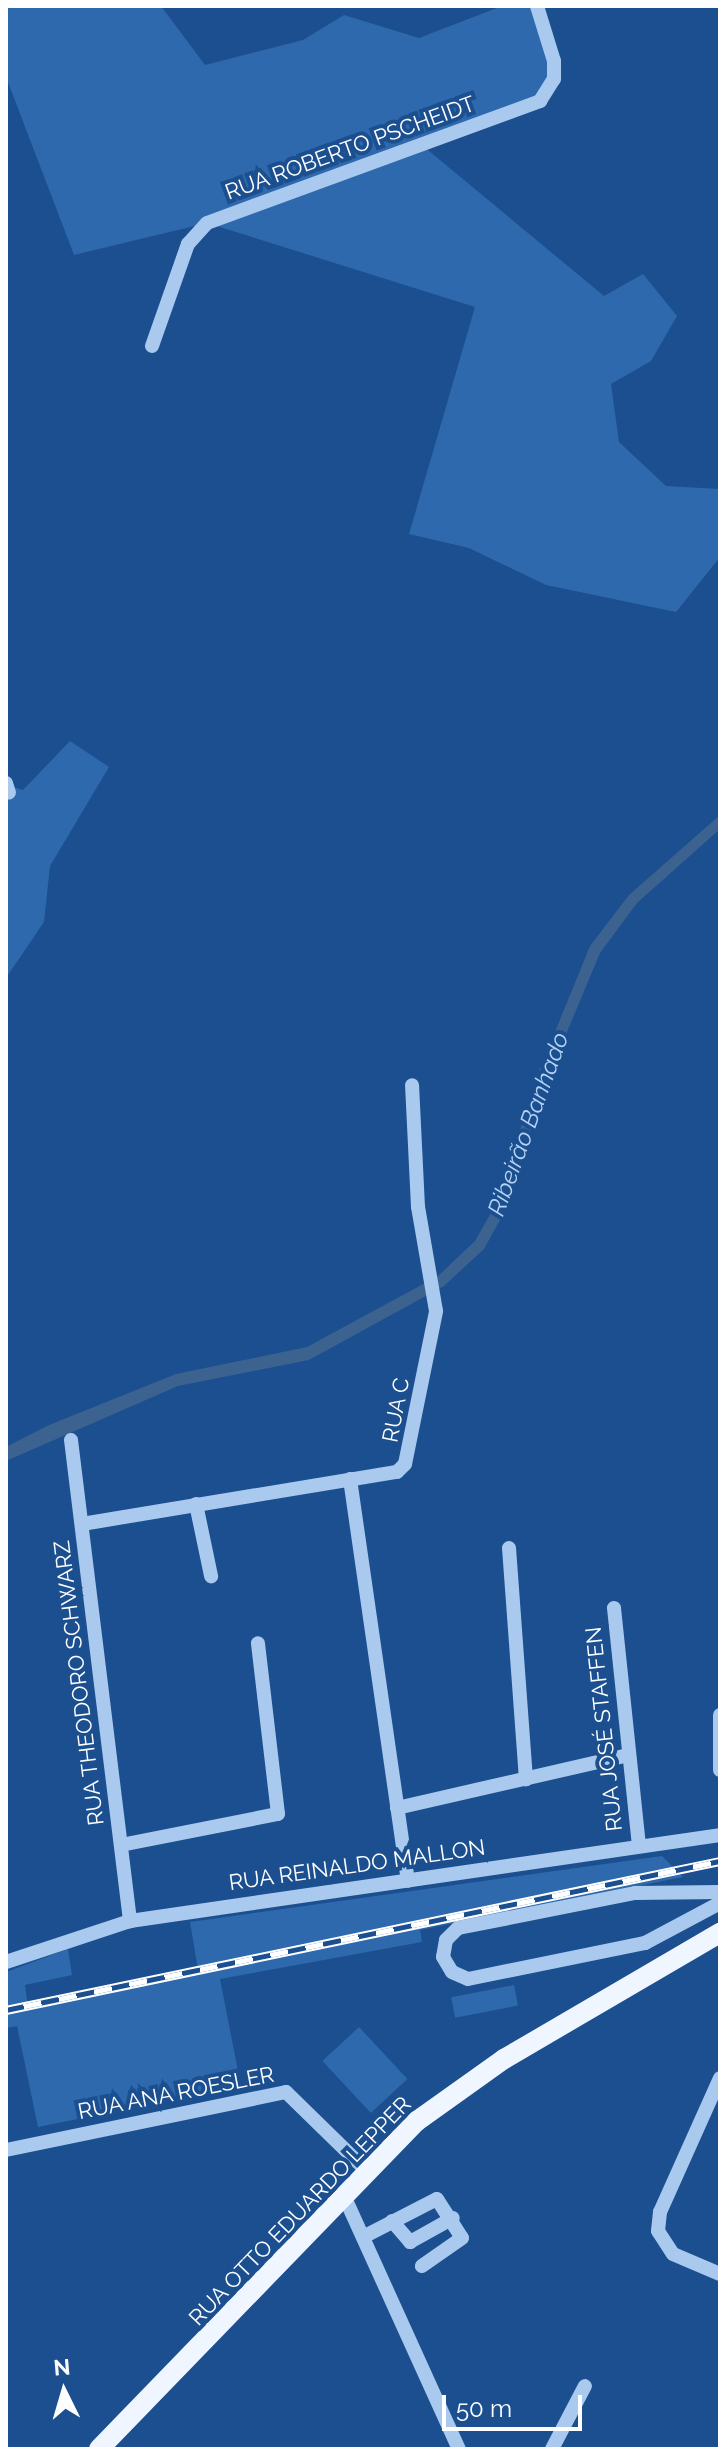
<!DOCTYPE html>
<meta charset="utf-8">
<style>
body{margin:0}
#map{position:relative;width:726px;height:2455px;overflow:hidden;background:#1b4f8f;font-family:Raleway,sans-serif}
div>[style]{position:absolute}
.green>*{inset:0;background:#2e69ad;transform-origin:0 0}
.water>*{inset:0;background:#3c6290}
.minor>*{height:14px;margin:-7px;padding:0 7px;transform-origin:7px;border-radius:7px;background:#a9c9ee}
.major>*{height:20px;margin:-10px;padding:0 10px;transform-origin:10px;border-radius:10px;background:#f0f6ff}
.rail>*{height:9px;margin-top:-4.5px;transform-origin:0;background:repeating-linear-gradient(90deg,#1b4f8f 0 18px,#fff 0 36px);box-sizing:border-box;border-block:2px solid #fff}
span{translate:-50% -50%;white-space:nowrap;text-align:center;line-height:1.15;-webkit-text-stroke:8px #1b4f8f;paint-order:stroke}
.street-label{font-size:22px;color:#fff}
.water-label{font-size:24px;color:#b5d3f5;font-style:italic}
.frame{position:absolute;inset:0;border:8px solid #fff;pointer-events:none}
.north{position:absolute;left:24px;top:2351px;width:80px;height:80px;-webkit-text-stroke:6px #1b4f8f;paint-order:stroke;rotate:355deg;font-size:22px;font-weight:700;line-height:32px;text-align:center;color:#fff}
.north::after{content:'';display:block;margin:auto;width:28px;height:36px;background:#fff;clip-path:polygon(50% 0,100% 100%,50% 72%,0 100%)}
.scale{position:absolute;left:442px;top:2395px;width:140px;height:36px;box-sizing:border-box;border:4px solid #fff;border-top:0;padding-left:10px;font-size:24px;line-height:28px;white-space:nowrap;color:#fff;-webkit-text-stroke:6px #1b4f8f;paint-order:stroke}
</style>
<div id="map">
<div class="green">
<i style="clip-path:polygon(6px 6px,161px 6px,205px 65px,303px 40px,344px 15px,419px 38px,502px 6px,537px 6px,554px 61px,548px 94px,423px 146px,604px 296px,643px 274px,677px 316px,651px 361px,611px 384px,619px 442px,666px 486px,720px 489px,720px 557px,676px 612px,546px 585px,469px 548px,409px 534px,475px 307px,207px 223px,74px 255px,6px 77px)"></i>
<i style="clip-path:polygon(70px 741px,109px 767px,50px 866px,44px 922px,6px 978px,6px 785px,23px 790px)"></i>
<i style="clip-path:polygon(662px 1856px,683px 1877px,420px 1930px,422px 1942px,220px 1979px,241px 2086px,38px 2127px,17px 2026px,6px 2028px,6px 1972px,68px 1949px,72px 1975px,25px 1985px,28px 2006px,198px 1970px,190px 1922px)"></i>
<i style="left:514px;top:1985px;width:21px;height:64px;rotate:79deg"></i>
<i style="left:359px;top:2027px;width:71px;height:50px;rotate:47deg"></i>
</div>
<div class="water">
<i style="clip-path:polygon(720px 815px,720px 829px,637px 903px,600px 953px,549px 1075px,506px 1209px,484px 1249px,444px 1286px,309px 1360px,178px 1386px,6px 1461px,6px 1447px,49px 1425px,176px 1374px,307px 1347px,438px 1276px,475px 1241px,496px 1204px,539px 1071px,590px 946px,629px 895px)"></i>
</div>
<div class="minor">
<i style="left:152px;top:346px;width:108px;rotate:-70.6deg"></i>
<i style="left:188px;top:244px;width:28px;rotate:-48deg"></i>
<i style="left:207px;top:223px;width:355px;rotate:-20.1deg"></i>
<i style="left:540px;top:101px;width:26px;rotate:-58deg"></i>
<i style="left:554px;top:79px;width:18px;rotate:-90deg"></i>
<i style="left:554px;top:61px;width:58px;rotate:-107.2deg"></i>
<i style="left:6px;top:783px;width:10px;rotate:73deg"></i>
<i style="left:71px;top:1440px;width:485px;rotate:83deg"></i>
<i style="left:350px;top:1479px;width:406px;rotate:81.8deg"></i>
<i style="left:196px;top:1504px;width:74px;rotate:78.2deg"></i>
<i style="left:82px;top:1524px;width:319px;rotate:-9.4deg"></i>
<i style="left:397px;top:1472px;width:11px;rotate:-45deg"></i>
<i style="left:405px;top:1464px;width:156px;rotate:-78.5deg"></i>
<i style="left:436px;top:1311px;width:106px;rotate:-99.8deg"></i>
<i style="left:418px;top:1207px;width:122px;rotate:-92.8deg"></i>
<i style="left:509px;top:1548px;width:232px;rotate:85.8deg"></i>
<i style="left:614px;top:1608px;width:239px;rotate:84deg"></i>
<i style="left:720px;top:1715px;width:55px;rotate:90deg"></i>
<i style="left:397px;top:1808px;width:238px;rotate:-12.9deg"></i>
<i style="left:121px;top:1845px;width:160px;rotate:-11.2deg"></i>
<i style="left:278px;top:1814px;width:172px;rotate:-96.7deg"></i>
<i style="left:720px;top:1892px;width:85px;rotate:179.3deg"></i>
<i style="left:635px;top:1893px;width:180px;rotate:168.8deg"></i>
<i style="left:458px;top:1928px;width:17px;rotate:135deg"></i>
<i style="left:446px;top:1940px;width:17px;rotate:100deg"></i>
<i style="left:443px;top:1957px;width:17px;rotate:59deg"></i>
<i style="left:452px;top:1972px;width:17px;rotate:24deg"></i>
<i style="left:468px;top:1979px;width:181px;rotate:-11.5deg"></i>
<i style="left:645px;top:1943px;width:85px;rotate:-28.1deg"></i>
<i style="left:6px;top:1962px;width:131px;rotate:-18.3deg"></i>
<i style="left:130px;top:1921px;width:596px;rotate:-8.29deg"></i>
<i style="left:720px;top:2078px;width:147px;rotate:114.1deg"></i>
<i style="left:660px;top:2212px;width:19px;rotate:96deg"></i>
<i style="left:658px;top:2231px;width:27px;rotate:57deg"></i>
<i style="left:673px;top:2254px;width:51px;rotate:23.1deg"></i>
<i style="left:6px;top:2150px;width:286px;rotate:-11.7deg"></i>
<i style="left:286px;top:2092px;width:117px;rotate:44.3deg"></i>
<i style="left:345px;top:2198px;width:276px;rotate:65.6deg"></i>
<i style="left:392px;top:2221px;width:28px;rotate:49deg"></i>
<i style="left:410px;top:2242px;width:49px;rotate:-29.2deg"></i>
<i style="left:363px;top:2237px;width:83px;rotate:-27.2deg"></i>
<i style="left:437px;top:2199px;width:46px;rotate:57.3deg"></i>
<i style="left:462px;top:2238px;width:49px;rotate:145deg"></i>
<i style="left:552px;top:2449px;width:71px;rotate:-62.4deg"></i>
</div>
<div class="major">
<i style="left:99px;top:2449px;width:457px;rotate:-45.9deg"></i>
<i style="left:417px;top:2121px;width:107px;rotate:-35.5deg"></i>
<i style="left:504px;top:2059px;width:250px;rotate:-30.3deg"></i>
</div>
<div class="rail">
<i style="left:6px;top:2010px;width:729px;rotate:-11.79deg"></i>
</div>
<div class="street-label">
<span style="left:350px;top:148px;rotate:-20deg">RUA ROBERTO PSCHEIDT</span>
<span style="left:396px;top:1410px;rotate:-79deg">RUA C</span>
<span style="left:79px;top:1683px;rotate:-97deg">RUA THEODORO SCHWARZ</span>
<span style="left:604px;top:1729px;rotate:-96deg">RUA JOSÉ STAFFEN</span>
<span style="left:357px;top:1865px;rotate:-8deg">RUA REINALDO MALLON</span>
<span style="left:176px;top:2093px;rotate:-11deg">RUA ANA ROESLER</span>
<span style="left:300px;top:2211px;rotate:-46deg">RUA OTTO EDUARDO LEPPER</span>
</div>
<div class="water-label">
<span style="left:528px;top:1124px;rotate:-70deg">Ribeirão Banhado</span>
</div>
<div class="frame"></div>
<div class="north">N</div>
<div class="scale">50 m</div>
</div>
